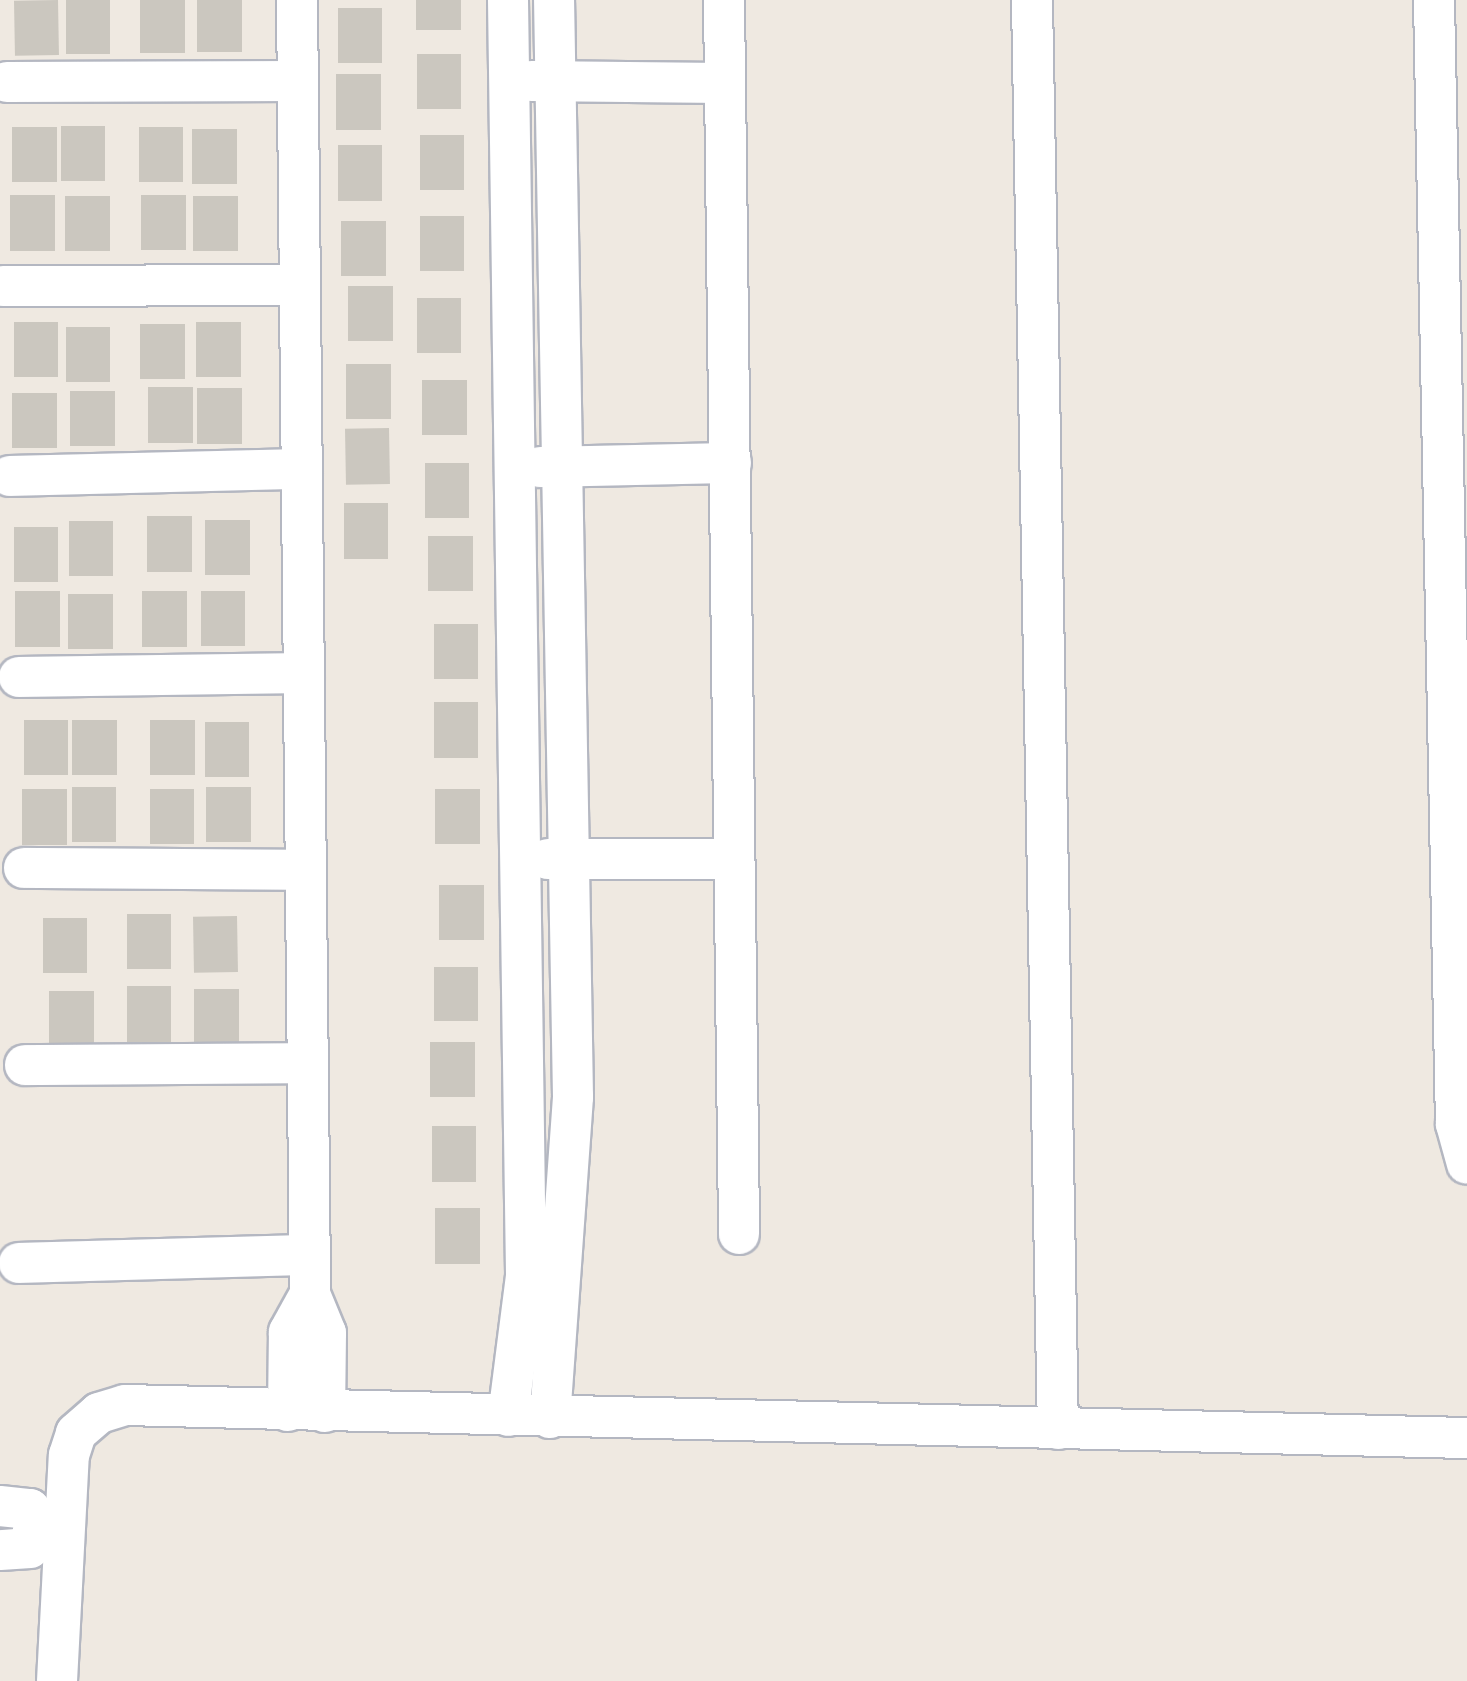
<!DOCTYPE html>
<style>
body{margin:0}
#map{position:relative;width:1467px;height:1681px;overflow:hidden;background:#efe9e1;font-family:Arial,sans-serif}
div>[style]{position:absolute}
.building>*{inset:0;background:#cbc7bf;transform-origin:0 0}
.roads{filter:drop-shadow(2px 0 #b4b7c1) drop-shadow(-2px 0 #b4b7c1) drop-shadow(0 2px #b4b7c1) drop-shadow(0 -2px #b4b7c1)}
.street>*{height:40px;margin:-20px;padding:0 20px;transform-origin:20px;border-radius:20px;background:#fff}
span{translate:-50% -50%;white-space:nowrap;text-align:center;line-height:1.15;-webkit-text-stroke:8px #fff;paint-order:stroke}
</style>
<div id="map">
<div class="building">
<i style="left:58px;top:0;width:55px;height:44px;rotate:89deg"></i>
<i style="left:66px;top:0;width:44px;height:54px"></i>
<i style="left:140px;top:0;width:45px;height:53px"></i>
<i style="left:197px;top:0;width:45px;height:52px"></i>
<i style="left:416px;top:0;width:45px;height:30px"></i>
<i style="left:338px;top:8px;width:44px;height:55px"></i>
<i style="left:461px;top:54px;width:55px;height:44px;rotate:90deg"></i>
<i style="left:336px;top:74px;width:45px;height:56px"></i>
<i style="left:61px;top:126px;width:44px;height:55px"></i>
<i style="left:12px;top:127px;width:45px;height:55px"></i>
<i style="left:139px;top:127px;width:44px;height:55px"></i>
<i style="left:192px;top:129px;width:45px;height:55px"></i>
<i style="left:420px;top:135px;width:44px;height:55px"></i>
<i style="left:338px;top:145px;width:44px;height:56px"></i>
<i style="left:10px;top:195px;width:45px;height:56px"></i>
<i style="left:141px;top:195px;width:45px;height:55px"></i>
<i style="left:65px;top:196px;width:45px;height:55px"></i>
<i style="left:193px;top:196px;width:45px;height:55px"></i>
<i style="left:420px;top:216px;width:44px;height:55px"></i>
<i style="left:341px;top:221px;width:45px;height:55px"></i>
<i style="left:393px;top:286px;width:55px;height:45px;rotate:90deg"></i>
<i style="left:417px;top:298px;width:44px;height:55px"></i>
<i style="left:14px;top:322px;width:44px;height:55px"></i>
<i style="left:196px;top:322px;width:45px;height:55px"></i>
<i style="left:140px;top:324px;width:45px;height:55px"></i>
<i style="left:66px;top:327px;width:44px;height:55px"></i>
<i style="left:346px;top:364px;width:45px;height:55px"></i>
<i style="left:422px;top:380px;width:45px;height:55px"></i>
<i style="left:193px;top:387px;width:56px;height:45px;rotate:90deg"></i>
<i style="left:197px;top:388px;width:45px;height:56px"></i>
<i style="left:70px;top:391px;width:45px;height:55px"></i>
<i style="left:12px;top:393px;width:45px;height:55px"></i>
<i style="left:389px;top:428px;width:56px;height:44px;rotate:89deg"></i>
<i style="left:425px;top:463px;width:44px;height:55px"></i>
<i style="left:388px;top:503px;width:56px;height:44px;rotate:90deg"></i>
<i style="left:192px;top:516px;width:56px;height:45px;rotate:90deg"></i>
<i style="left:205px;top:520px;width:45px;height:55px"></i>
<i style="left:69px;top:521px;width:44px;height:55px"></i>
<i style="left:14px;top:527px;width:44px;height:55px"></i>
<i style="left:428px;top:536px;width:45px;height:55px"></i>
<i style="left:60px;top:591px;width:56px;height:45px;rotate:90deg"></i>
<i style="left:187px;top:591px;width:56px;height:45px;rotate:90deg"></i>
<i style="left:201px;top:591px;width:44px;height:55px"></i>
<i style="left:68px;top:594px;width:45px;height:55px"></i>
<i style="left:478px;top:624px;width:55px;height:44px;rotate:90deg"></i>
<i style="left:434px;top:702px;width:44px;height:56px"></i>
<i style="left:24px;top:720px;width:44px;height:55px"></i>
<i style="left:72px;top:720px;width:45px;height:55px"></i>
<i style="left:150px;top:720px;width:45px;height:55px"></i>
<i style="left:205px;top:722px;width:44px;height:55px"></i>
<i style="left:72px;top:787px;width:44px;height:55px"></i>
<i style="left:251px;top:787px;width:55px;height:45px;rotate:90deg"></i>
<i style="left:67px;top:789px;width:56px;height:45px;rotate:90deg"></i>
<i style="left:150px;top:789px;width:44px;height:55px"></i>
<i style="left:435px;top:789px;width:45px;height:55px"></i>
<i style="left:439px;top:885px;width:45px;height:55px"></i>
<i style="left:127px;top:914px;width:44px;height:55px"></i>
<i style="left:237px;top:916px;width:56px;height:44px;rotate:89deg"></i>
<i style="left:43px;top:918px;width:44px;height:55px"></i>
<i style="left:434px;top:967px;width:44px;height:54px"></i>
<i style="left:127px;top:986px;width:44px;height:56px"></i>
<i style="left:194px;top:989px;width:45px;height:55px"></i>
<i style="left:94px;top:991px;width:55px;height:45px;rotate:90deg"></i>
<i style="left:430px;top:1042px;width:45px;height:55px"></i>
<i style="left:432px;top:1126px;width:44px;height:56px"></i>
<i style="left:435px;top:1208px;width:45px;height:56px"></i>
</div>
<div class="roads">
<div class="street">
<i style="left:297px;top:0;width:1294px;rotate:89.42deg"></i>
<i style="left:310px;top:1294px;width:42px;rotate:67.7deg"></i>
<i style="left:326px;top:1333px;width:79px;rotate:90.7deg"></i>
<i style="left:508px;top:0;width:1276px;rotate:89.19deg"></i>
<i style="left:526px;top:1276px;width:141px;rotate:97.3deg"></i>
<i style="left:724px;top:0;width:1234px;rotate:89.3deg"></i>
<i style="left:1032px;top:0;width:1429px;rotate:88.96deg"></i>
<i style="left:1434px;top:0;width:1124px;rotate:88.88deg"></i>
<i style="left:1456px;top:1124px;width:41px;rotate:74.6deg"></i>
<i style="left:532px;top:81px;width:191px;rotate:0.6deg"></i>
<i style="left:7px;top:82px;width:291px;rotate:-0.2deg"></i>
<i style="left:3px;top:286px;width:297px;rotate:-0.2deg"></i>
<i style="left:540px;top:467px;width:191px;rotate:-1.2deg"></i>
<i style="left:10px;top:476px;width:292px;rotate:-1.4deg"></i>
<i style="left:19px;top:677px;width:285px;rotate:-0.8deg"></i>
<i style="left:548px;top:859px;width:184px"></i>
<i style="left:24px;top:868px;width:282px;rotate:0.4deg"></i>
<i style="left:25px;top:1065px;width:283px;rotate:-0.4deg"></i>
<i style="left:19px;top:1263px;width:291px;rotate:-1.6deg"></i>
<i style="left:288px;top:1411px;width:79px;rotate:-89.3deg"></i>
<i style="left:289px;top:1332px;width:43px;rotate:-61.1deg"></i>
<i style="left:550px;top:1418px;width:322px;rotate:-85.9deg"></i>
<i style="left:573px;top:1097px;width:1097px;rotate:-90.99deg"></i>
<i style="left:0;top:1506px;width:30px;rotate:6deg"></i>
<i style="left:30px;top:1509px;width:11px;rotate:63deg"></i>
<i style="left:35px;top:1519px;width:29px;rotate:100deg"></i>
<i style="left:30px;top:1548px;width:30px;rotate:176deg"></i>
<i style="left:57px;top:1681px;width:226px;rotate:-87deg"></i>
<i style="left:69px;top:1455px;width:23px;rotate:-72deg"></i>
<i style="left:76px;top:1433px;width:30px;rotate:-41deg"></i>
<i style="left:99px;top:1413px;width:27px;rotate:-17deg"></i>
<i style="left:125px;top:1405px;width:1342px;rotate:1.41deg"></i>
</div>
</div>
</div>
